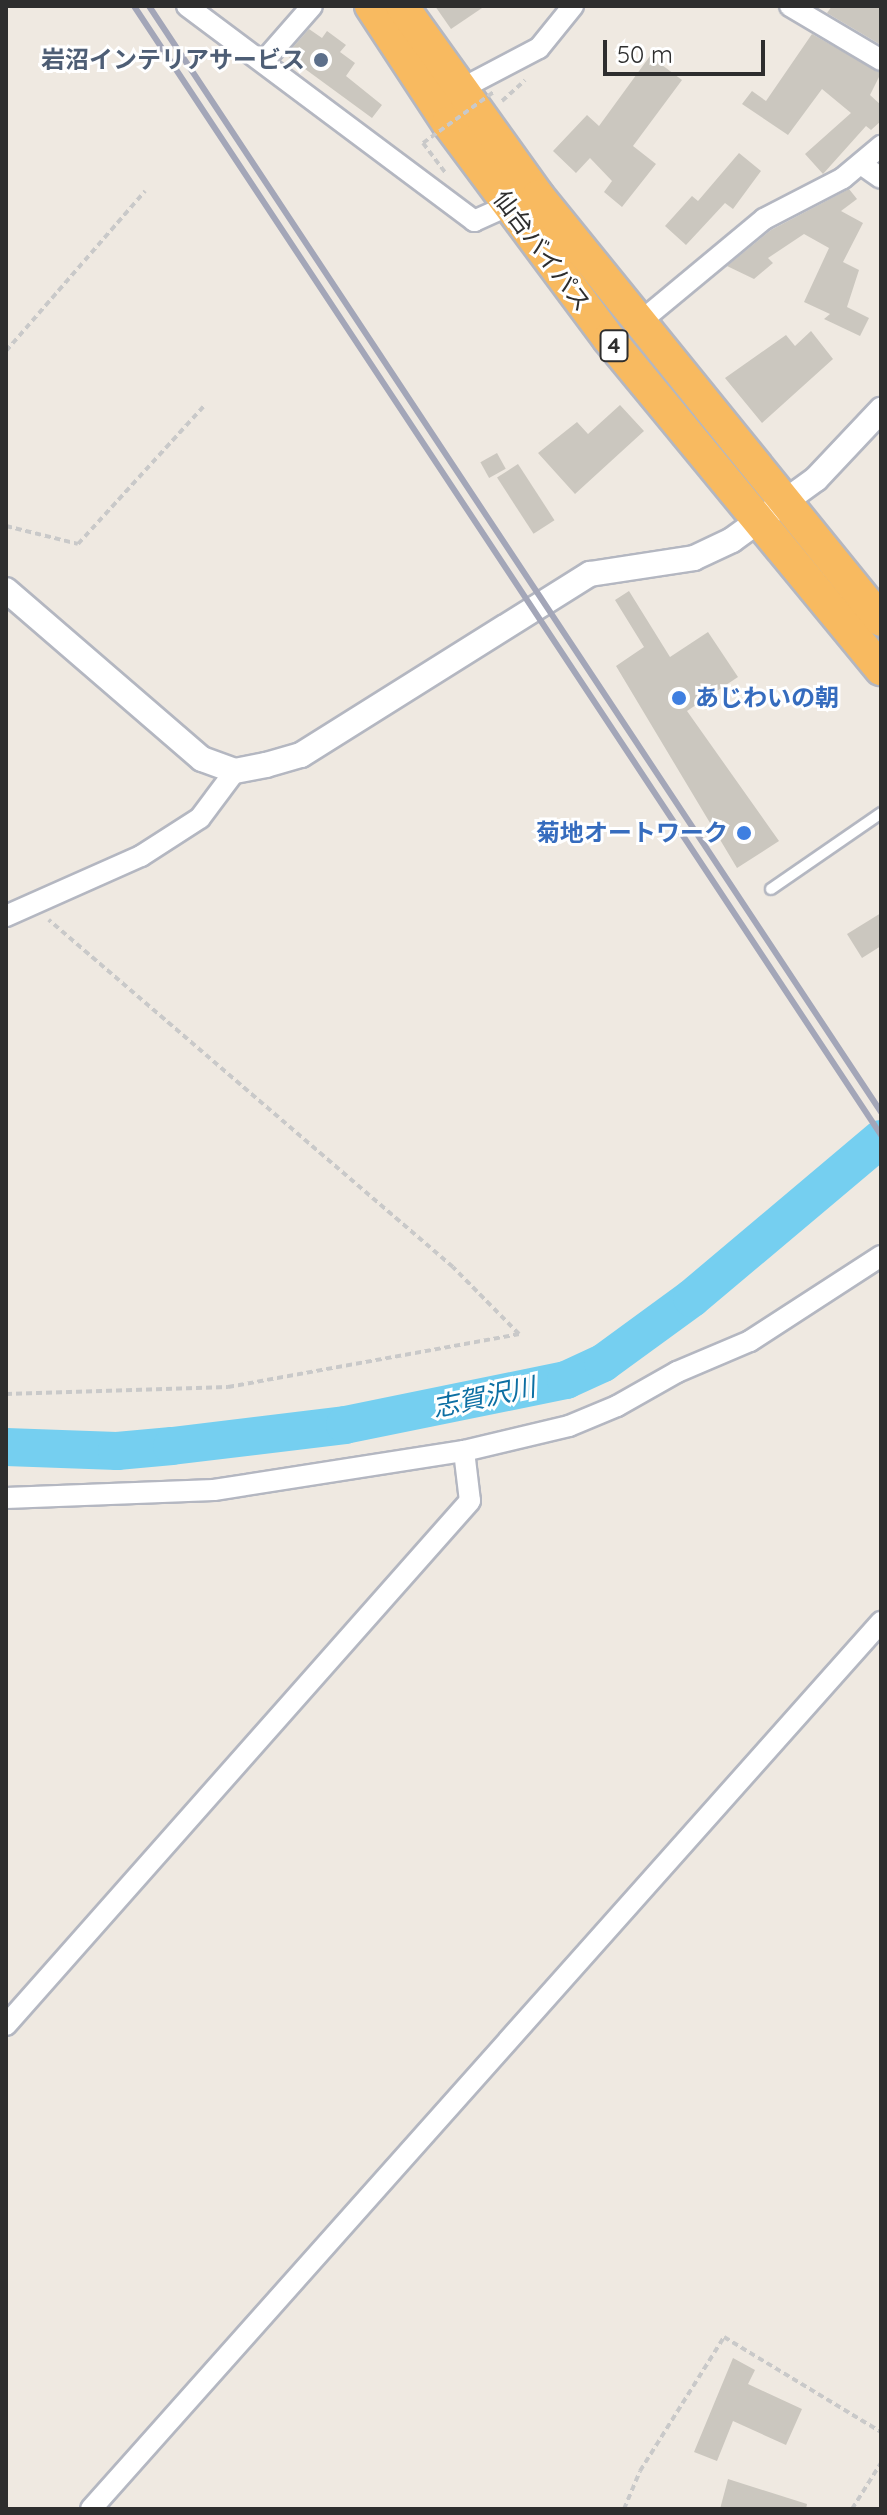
<!DOCTYPE html>
<meta charset="utf-8">
<style>
body{margin:0}
#map{position:relative;width:887px;height:2515px;overflow:hidden;background:#efe9e1;font-family:Quicksand,"Noto Sans JP",sans-serif}
div>[style]{position:absolute}
.river>*{height:38px;margin:-19px;padding:0 19px;transform-origin:19px;border-radius:19px;background:#75cff0}
.building>*{inset:0;background:#cbc7bf;transform-origin:0 0}
.path>*{height:4px;margin-top:-2px;transform-origin:0;background:repeating-linear-gradient(90deg,#c9c9c9 0 6px,transparent 0 10px)}
.roads{filter:drop-shadow(2px 0 #b4b7c1) drop-shadow(-2px 0 #b4b7c1) drop-shadow(0 2px #b4b7c1) drop-shadow(0 -2px #b4b7c1)}
.service>*{height:10px;margin:-5px;padding:0 5px;transform-origin:5px;border-radius:5px;background:#fff}
.minor>*{height:20px;margin:-10px;padding:0 10px;transform-origin:10px;border-radius:10px;background:#fff}
.tertiary>*{height:24px;margin:-12px;padding:0 12px;transform-origin:12px;border-radius:12px;background:#fff}
.trunk>*{height:32px;margin:-16px;padding:0 16px;transform-origin:16px;border-radius:16px;background:#f8ba60}
.rail>*{height:6px;margin:-3px;padding:0 3px;transform-origin:3px;border-radius:3px;background:#a3a6b8}
.path-bridge>*{height:4px;margin-top:-2px;transform-origin:0;background:repeating-linear-gradient(90deg,#c9c9c9 0 6px,transparent 0 10px)}
.dots>*{width:22px;height:22px;translate:-50% -50%;box-sizing:border-box;border:4px solid #fff;border-radius:50%}
span{translate:-50% -50%;white-space:nowrap;text-align:center;line-height:1.15;-webkit-text-stroke:6px #fff;paint-order:stroke}
.shield-label span{padding:2px 6px;background:#fff;border:2px solid;border-radius:6px;-webkit-text-stroke-width:0}
.shield-label{font-size:22px;color:#2e2e2e;font-weight:700}
.service-label{font-size:24px;color:#4e5e75;font-weight:700}
.right{translate:-100% -50%;text-align:right}
.street-label{font-size:24px;color:#2e2e2e}
.shop-label{font-size:24px;color:#366cbe;font-weight:700}
.left{translate:0 -50%;text-align:left}
.water-label{font-size:26px;color:#0d6fa3;font-style:italic}
.frame{position:absolute;inset:0;border:8px solid #2e2e2e;pointer-events:none}
.scale{position:absolute;left:603px;top:40px;width:162px;height:36px;box-sizing:border-box;border:4px solid #2e2e2e;border-top:0;padding-left:10px;font-size:24px;line-height:28px;white-space:nowrap;color:#2e2e2e;-webkit-text-stroke:6px #fff;paint-order:stroke}
</style>
<div id="map">
<div class="river">
<i style="left:6px;top:1447px;width:111px;rotate:2.1deg"></i>
<i style="left:117px;top:1451px;width:55px;rotate:-5.2deg"></i>
<i style="left:172px;top:1446px;width:174px;rotate:-6.9deg"></i>
<i style="left:345px;top:1425px;width:226px;rotate:-11.5deg"></i>
<i style="left:566px;top:1380px;width:41px;rotate:-24.7deg"></i>
<i style="left:603px;top:1363px;width:110px;rotate:-36.1deg"></i>
<i style="left:692px;top:1298px;width:247px;rotate:-40.1deg"></i>
</div>
<div class="building">
<i style="clip-path:polygon(435px 6px,485px 6px,451px 29px)"></i>
<i style="clip-path:polygon(832px 6px,881px 6px,881px 45px,827px 13px)"></i>
<i style="clip-path:polygon(309px 29px,322px 38px,327px 31px,346px 45px,340px 52px,355px 63px,346px 76px,382px 105px,372px 118px,286px 55px)"></i>
<i style="clip-path:polygon(812px 34px,881px 73px,870px 95px,881px 105px,881px 121px,871px 130px,866px 126px,823px 174px,805px 154px,851px 113px,822px 89px,788px 135px,742px 104px,752px 91px,766px 101px)"></i>
<i style="clip-path:polygon(650px 56px,682px 80px,633px 146px,656px 164px,622px 207px,604px 192px,612px 181px,590px 158px,576px 173px,553px 151px,587px 115px,599px 126px)"></i>
<i style="clip-path:polygon(739px 153px,761px 171px,733px 209px,725px 203px,686px 245px,665px 226px,692px 196px,698px 201px)"></i>
<i style="clip-path:polygon(849px 189px,857px 199px,841px 211px,863px 223px,843px 262px,859px 270px,847px 307px,869px 318px,860px 336px,824px 319px,830px 314px,804px 302px,829px 248px,804px 234px,768px 258px,773px 263px,754px 279px,727px 266px,771px 230px)"></i>
<i style="clip-path:polygon(811px 331px,833px 359px,762px 423px,725px 378px,786px 335px,795px 346px)"></i>
<i style="clip-path:polygon(620px 405px,644px 431px,575px 494px,538px 453px,577px 422px,588px 434px)"></i>
<i style="left:497px;top:453px;width:18px;height:19px;rotate:61deg"></i>
<i style="left:518px;top:464px;width:67px;height:25px;rotate:57deg"></i>
<i style="clip-path:polygon(629px 591px,670px 657px,708px 632px,738px 677px,687px 711px,779px 841px,737px 868px,616px 666px,644px 647px,615px 600px)"></i>
<i style="clip-path:polygon(881px 913px,881px 946px,862px 958px,847px 934px)"></i>
<i style="clip-path:polygon(733px 2358px,755px 2370px,748px 2384px,802px 2409px,786px 2445px,733px 2421px,717px 2461px,694px 2452px)"></i>
<i style="clip-path:polygon(728px 2479px,807px 2504px,806px 2509px,720px 2509px)"></i>
</div>
<div class="path">
<i style="left:502px;top:101px;width:31px;rotate:-42deg"></i>
<i style="left:423px;top:143px;width:38px;rotate:53deg"></i>
<i style="left:6px;top:351px;width:212px;rotate:-49deg"></i>
<i style="left:6px;top:526px;width:74px;rotate:14deg"></i>
<i style="left:78px;top:544px;width:188px;rotate:-47.6deg"></i>
<i style="left:6px;top:1394px;width:222px;rotate:-1.8deg"></i>
<i style="left:228px;top:1387px;width:296px;rotate:-10.3deg"></i>
<i style="left:519px;top:1334px;width:94px;rotate:-134.6deg"></i>
<i style="left:453px;top:1267px;width:533px;rotate:-139.34deg"></i>
<i style="left:624px;top:2509px;width:41px;rotate:-67.2deg"></i>
<i style="left:640px;top:2471px;width:158px;rotate:-57.9deg"></i>
<i style="left:724px;top:2337px;width:184px;rotate:31.2deg"></i>
<i style="left:852px;top:2509px;width:54px;rotate:-57.8deg"></i>
</div>
<div class="roads">
<div class="service">
<i style="left:771px;top:889px;width:134px;rotate:-34.6deg"></i>
</div>
<div class="minor">
<i style="left:187px;top:6px;width:359px;rotate:36.8deg"></i>
<i style="left:474px;top:221px;width:37px;rotate:-24deg"></i>
<i style="left:790px;top:6px;width:106px;rotate:30.7deg"></i>
<i style="left:263px;top:62px;width:74px;rotate:-48.8deg"></i>
<i style="left:459px;top:90px;width:90px;rotate:-27.7deg"></i>
<i style="left:539px;top:48px;width:54px;rotate:-51deg"></i>
<i style="left:861px;top:164px;width:24px;rotate:35deg"></i>
<i style="left:640px;top:322px;width:161px;rotate:-39.7deg"></i>
<i style="left:764px;top:219px;width:89px;rotate:-27.4deg"></i>
<i style="left:843px;top:178px;width:50px;rotate:-40.1deg"></i>
<i style="left:6px;top:916px;width:148px;rotate:-24deg"></i>
<i style="left:141px;top:856px;width:70px;rotate:-32.8deg"></i>
<i style="left:200px;top:818px;width:59px;rotate:-53.3deg"></i>
<i style="left:464px;top:1451px;width:108px;rotate:-13.4deg"></i>
<i style="left:569px;top:1426px;width:52px;rotate:-22.6deg"></i>
<i style="left:617px;top:1406px;width:69px;rotate:-29.5deg"></i>
<i style="left:677px;top:1372px;width:79px;rotate:-23deg"></i>
<i style="left:750px;top:1341px;width:156px;rotate:-33deg"></i>
<i style="left:6px;top:1498px;width:208px;rotate:-2.2deg"></i>
<i style="left:214px;top:1490px;width:253px;rotate:-8.9deg"></i>
<i style="left:464px;top:1451px;width:50px;rotate:83.2deg"></i>
<i style="left:470px;top:1501px;width:700px;rotate:131.52deg"></i>
<i style="left:91px;top:2509px;width:1188px;rotate:-48.31deg"></i>
</div>
<div class="tertiary">
<i style="left:6px;top:590px;width:259px;rotate:40.8deg"></i>
<i style="left:202px;top:759px;width:35px;rotate:20deg"></i>
<i style="left:235px;top:771px;width:32px;rotate:-11deg"></i>
<i style="left:266px;top:765px;width:36px;rotate:-16deg"></i>
<i style="left:301px;top:755px;width:341px;rotate:-32.1deg"></i>
<i style="left:590px;top:574px;width:105px;rotate:-8.7deg"></i>
<i style="left:694px;top:558px;width:42px;rotate:-25.3deg"></i>
<i style="left:732px;top:540px;width:104px;rotate:-36deg"></i>
<i style="left:816px;top:479px;width:95px;rotate:-46.7deg"></i>
</div>
<div class="trunk">
<i style="left:371px;top:6px;width:140px;rotate:56.7deg"></i>
<i style="left:448px;top:123px;width:269px;rotate:53.3deg"></i>
<i style="left:609px;top:339px;width:428px;rotate:50.5deg"></i>
<i style="left:402px;top:6px;width:234px;rotate:54.4deg"></i>
<i style="left:538px;top:196px;width:545px;rotate:51.03deg"></i>
</div>
</div>
<div class="rail">
<i style="left:134px;top:6px;width:1354px;rotate:56.51deg"></i>
<i style="left:149px;top:6px;width:1326px;rotate:56.5deg"></i>
</div>
<div class="path-bridge">
<i style="left:423px;top:143px;width:89px;rotate:-35.8deg"></i>
</div>
<div class="dots">
<i style="left:321px;top:60px;background:#5c6f8a"></i>
<i style="left:679px;top:698px;background:#3f7fe0"></i>
<i style="left:744px;top:833px;background:#3f7fe0"></i>
</div>
<div class="shield-label">
<span style="left:614px;top:346px">4</span>
</div>
<div class="service-label">
<span class="right" style="left:305px;top:60px">岩沼インテリアサービス</span>
</div>
<div class="street-label">
<span style="left:542px;top:251px;rotate:53deg">仙台バイパス</span>
</div>
<div class="shop-label">
<span class="left" style="left:695px;top:698px">あじわいの朝</span>
<span class="right" style="left:728px;top:833px">菊地オートワーク</span>
</div>
<div class="water-label">
<span style="left:484px;top:1397px;rotate:-12deg">志賀沢川</span>
</div>
<div class="frame"></div>
<div class="scale">50 m</div>
</div>
